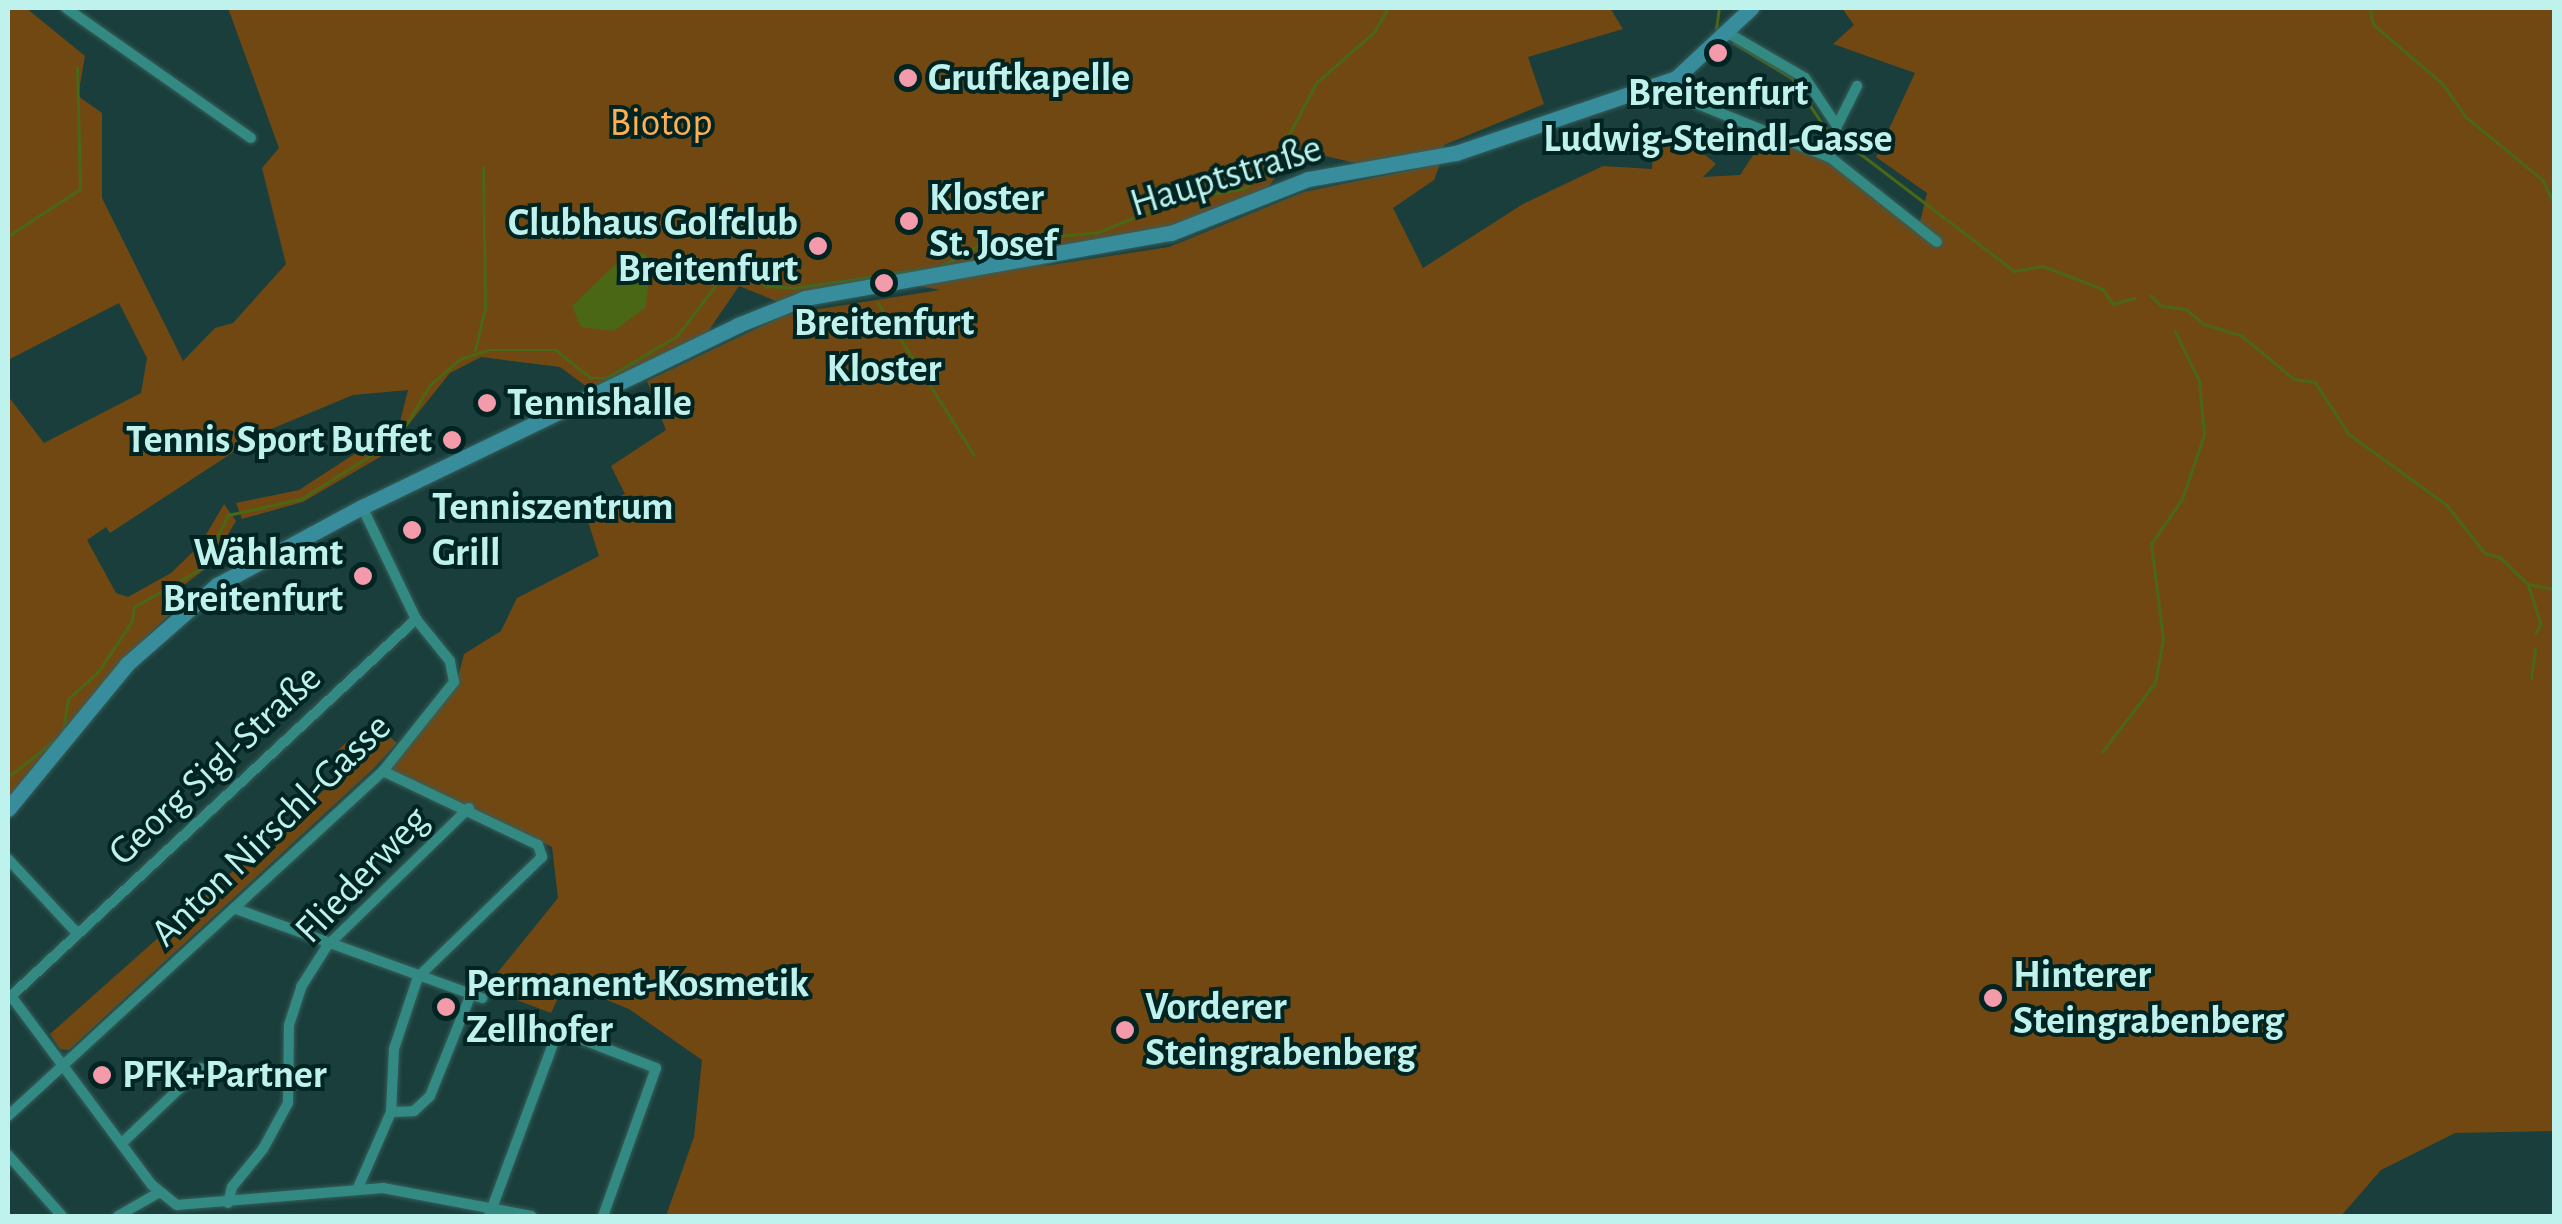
<!DOCTYPE html>
<meta charset="utf-8">
<style>
body{margin:0}
#map{position:relative;width:2562px;height:1224px;overflow:hidden;background:#1a3e3b;font-family:"Alegreya Sans",sans-serif}
div>[style]{position:absolute}
.green>*{inset:0;background:#724812}
.water>*{inset:0;background:#4a6716}
.stream>*{height:2.5px;margin:-1.25px;padding:0 1.25px;transform-origin:1.25px;border-radius:1.25px;background:#4a6716}
.roads{filter:drop-shadow(0 0 2px #355e5b) drop-shadow(0 0 2px #355e5b)}
.street>*{height:10px;margin:-5px;padding:0 5px;transform-origin:5px;border-radius:5px;background:#328a83}
.secondary>*{height:15px;margin:-7.5px;padding:0 7.5px;transform-origin:7.5px;border-radius:7.5px;background:#388d9c}
.dots>*{width:28px;height:28px;translate:-50% -50%;box-sizing:border-box;border:5px solid #002422;border-radius:50%}
span{translate:-50% -50%;white-space:nowrap;text-align:center;line-height:1.15;-webkit-text-stroke:8px #002422;paint-order:stroke}
.poi-label{font-size:40px;color:#bff2ec;font-weight:700}
.left{translate:0 -50%;text-align:left}
.right{translate:-100% -50%;text-align:right}
.park-label{font-size:40px;color:#feaf54}
.street-label{font-size:40px;color:#bff2ec}
.frame{position:absolute;inset:0;border:10px solid #bff2ec;pointer-events:none}
</style>
<div id="map">
<div class="green">
<div style="clip-path:polygon(8px 8px,26px 8px,85px 56px,78px 96px,102px 113px,102px 198px,183px 361px,215px 328px,233px 323px,286px 264px,262px 168px,279px 148px,228px 8px,1610px 8px,1623px 29px,1528px 57px,1544px 104px,1444px 145px,1442px 156px,1376px 168px,1296px 149px,1264px 193px,1155px 234px,1038px 267px,1169px 247px,1304px 192px,1440px 164px,1434px 180px,1393px 208px,1423px 268px,1523px 204px,1603px 166px,1652px 169px,1654px 140px,1698px 149px,1716px 164px,1703px 177px,1740px 175px,1772px 127px,1920px 222px,1927px 193px,1876px 157px,1915px 73px,1833px 44px,1854px 25px,1842px 8px,2554px 8px,2554px 1131px,2455px 1133px,2381px 1170px,2341px 1216px,666px 1216px,694px 1137px,702px 1060px,629px 1009px,565px 983px,551px 1013px,485px 988px,558px 898px,552px 847px,390px 769px,455px 689px,464px 654px,501px 631px,517px 598px,599px 556px,585px 512px,625px 494px,611px 466px,666px 430px,647px 381px,787px 314px,940px 290px,900px 282px,781px 303px,739px 286px,703px 339px,602px 398px,560px 367px,481px 357px,450px 373px,385px 454px,303px 502px,242px 519px,236px 503px,299px 490px,379px 438px,400px 422px,408px 390px,353px 395px,264px 432px,110px 533px,106px 527px,87px 540px,116px 593px,128px 597px,171px 573px,200px 545px,224px 504px,236px 521px,209px 566px,176px 591px,183px 602px,123px 659px,10px 798px,8px 396px,44px 443px,141px 393px,147px 358px,119px 303px,8px 360px)"></div>
<div style="clip-path:polygon(381px 729px,397px 743px,373px 769px,69px 1050px,60px 1049px,50px 1034px,349px 768px,336px 752px,350px 739px,359px 748px)"></div>
</div>
<div class="water">
<div style="clip-path:polygon(627px 253px,645px 254px,650px 263px,646px 307px,614px 331px,581px 327px,572px 306px)"></div>
</div>
<div class="stream">
<div style="left:2370px;top:8px;width:17px;rotate:77deg"></div>
<div style="left:2374px;top:25px;width:91px;rotate:40.5deg"></div>
<div style="left:2443px;top:84px;width:39px;rotate:55deg"></div>
<div style="left:2465px;top:116px;width:101px;rotate:39.4deg"></div>
<div style="left:2543px;top:180px;width:26px;rotate:65deg"></div>
<div style="left:1716px;top:29px;width:21px;rotate:-82deg"></div>
<div style="left:1734px;top:43px;width:68px;rotate:31.1deg"></div>
<div style="left:1792px;top:78px;width:58px;rotate:56.3deg"></div>
<div style="left:1824px;top:126px;width:239px;rotate:37.3deg"></div>
<div style="left:2014px;top:271px;width:29px;rotate:-10deg"></div>
<div style="left:2043px;top:266px;width:64px;rotate:21deg"></div>
<div style="left:2103px;top:289px;width:18px;rotate:56deg"></div>
<div style="left:2113px;top:304px;width:22px;rotate:-16deg"></div>
<div style="left:8px;top:236px;width:86px;rotate:-33.1deg"></div>
<div style="left:80px;top:189px;width:121px;rotate:-91.4deg"></div>
<div style="left:941px;top:266px;width:46px;rotate:-28.8deg"></div>
<div style="left:981px;top:244px;width:119px;rotate:-5.8deg"></div>
<div style="left:1099px;top:232px;width:81px;rotate:-22.5deg"></div>
<div style="left:1174px;top:201px;width:72px;rotate:-10.4deg"></div>
<div style="left:1245px;top:188px;width:44px;rotate:-43.2deg"></div>
<div style="left:1277px;top:158px;width:85px;rotate:-62.5deg"></div>
<div style="left:1316px;top:83px;width:77px;rotate:-41.3deg"></div>
<div style="left:1374px;top:32px;width:28px;rotate:-60deg"></div>
<div style="left:2150px;top:295px;width:16px;rotate:43deg"></div>
<div style="left:2162px;top:306px;width:24px;rotate:7deg"></div>
<div style="left:2186px;top:309px;width:23px;rotate:40deg"></div>
<div style="left:2204px;top:324px;width:39px;rotate:17deg"></div>
<div style="left:2241px;top:335px;width:69px;rotate:39.7deg"></div>
<div style="left:2294px;top:379px;width:21px;rotate:8deg"></div>
<div style="left:2315px;top:382px;width:62px;rotate:56.8deg"></div>
<div style="left:2349px;top:434px;width:121px;rotate:35.9deg"></div>
<div style="left:2447px;top:505px;width:61px;rotate:51.6deg"></div>
<div style="left:2485px;top:553px;width:16px;rotate:15deg"></div>
<div style="left:2500px;top:557px;width:39px;rotate:44deg"></div>
<div style="left:2528px;top:584px;width:42px;rotate:72deg"></div>
<div style="left:2541px;top:624px;width:10px;rotate:119deg"></div>
<div style="left:878px;top:303px;width:179px;rotate:57.6deg"></div>
<div style="left:475px;top:350px;width:43px;rotate:-76.6deg"></div>
<div style="left:485px;top:308px;width:140px;rotate:-90.8deg"></div>
<div style="left:2528px;top:584px;width:26px;rotate:11deg"></div>
<div style="left:2531px;top:678px;width:29px;rotate:-82deg"></div>
<div style="left:63px;top:731px;width:32px;rotate:-81deg"></div>
<div style="left:68px;top:699px;width:40px;rotate:-42deg"></div>
<div style="left:98px;top:672px;width:61px;rotate:-56.3deg"></div>
<div style="left:132px;top:621px;width:14px;rotate:-82deg"></div>
<div style="left:134px;top:607px;width:78px;rotate:-29.8deg"></div>
<div style="left:202px;top:568px;width:59px;rotate:-63.9deg"></div>
<div style="left:228px;top:515px;width:75px;rotate:-12.4deg"></div>
<div style="left:301px;top:499px;width:113px;rotate:-32deg"></div>
<div style="left:397px;top:439px;width:63px;rotate:-58.6deg"></div>
<div style="left:430px;top:385px;width:40px;rotate:-41deg"></div>
<div style="left:460px;top:359px;width:29px;rotate:-18deg"></div>
<div style="left:488px;top:350px;width:68px"></div>
<div style="left:556px;top:350px;width:45px;rotate:38.7deg"></div>
<div style="left:591px;top:378px;width:15px"></div>
<div style="left:606px;top:378px;width:82px;rotate:-30.6deg"></div>
<div style="left:677px;top:336px;width:89px;rotate:-52.7deg"></div>
<div style="left:731px;top:265px;width:12px;rotate:5deg"></div>
<div style="left:743px;top:266px;width:31px;rotate:40deg"></div>
<div style="left:767px;top:286px;width:26px;rotate:4deg"></div>
<div style="left:793px;top:288px;width:131px;rotate:-8.3deg"></div>
<div style="left:2102px;top:752px;width:87px;rotate:-52.5deg"></div>
<div style="left:2155px;top:683px;width:45px;rotate:-79.7deg"></div>
<div style="left:2163px;top:639px;width:96px;rotate:-97.2deg"></div>
<div style="left:2151px;top:544px;width:55px;rotate:-55.4deg"></div>
<div style="left:2182px;top:499px;width:68px;rotate:-71deg"></div>
<div style="left:2204px;top:435px;width:54px;rotate:-95.3deg"></div>
<div style="left:2199px;top:381px;width:55px;rotate:-116.1deg"></div>
<div style="left:8px;top:777px;width:58px;rotate:-38deg"></div>
</div>
<div class="roads">
<div class="street">
<div style="left:66px;top:8px;width:226px;rotate:35.1deg"></div>
<div style="left:1728px;top:33px;width:89px;rotate:30.3deg"></div>
<div style="left:1805px;top:78px;width:58px;rotate:56.3deg"></div>
<div style="left:1837px;top:126px;width:45px;rotate:-63.4deg"></div>
<div style="left:1676px;top:78px;width:34px;rotate:50deg"></div>
<div style="left:1698px;top:104px;width:144px;rotate:22.1deg"></div>
<div style="left:1831px;top:158px;width:135px;rotate:38.4deg"></div>
<div style="left:8px;top:859px;width:101px;rotate:47deg"></div>
<div style="left:236px;top:909px;width:262px;rotate:19.9deg"></div>
<div style="left:11px;top:996px;width:236px;rotate:53.3deg"></div>
<div style="left:152px;top:1185px;width:32px;rotate:39deg"></div>
<div style="left:177px;top:1205px;width:207px;rotate:-4.7deg"></div>
<div style="left:383px;top:1188px;width:151px;rotate:10.7deg"></div>
<div style="left:8px;top:999px;width:558px;rotate:-42.96deg"></div>
<div style="left:391px;top:1112px;width:23px;rotate:-2deg"></div>
<div style="left:414px;top:1111px;width:22px;rotate:-43deg"></div>
<div style="left:430px;top:1096px;width:105px;rotate:-68.1deg"></div>
<div style="left:8px;top:1116px;width:510px;rotate:-42.61deg"></div>
<div style="left:383px;top:771px;width:114px;rotate:-51.4deg"></div>
<div style="left:454px;top:682px;width:21px;rotate:-101deg"></div>
<div style="left:450px;top:661px;width:54px;rotate:-129deg"></div>
<div style="left:416px;top:619px;width:124px;rotate:-115.7deg"></div>
<div style="left:122px;top:1143px;width:109px;rotate:-43.5deg"></div>
<div style="left:8px;top:1155px;width:81px;rotate:48.5deg"></div>
<div style="left:357px;top:1190px;width:85px;rotate:-66.4deg"></div>
<div style="left:391px;top:1112px;width:63px;rotate:-87.3deg"></div>
<div style="left:394px;top:1049px;width:76px;rotate:-71.6deg"></div>
<div style="left:418px;top:977px;width:173px;rotate:-44.1deg"></div>
<div style="left:542px;top:857px;width:13px;rotate:-108deg"></div>
<div style="left:538px;top:845px;width:172px;rotate:-154.5deg"></div>
<div style="left:228px;top:1203px;width:16px;rotate:-76deg"></div>
<div style="left:232px;top:1187px;width:49px;rotate:-50.8deg"></div>
<div style="left:263px;top:1149px;width:52px;rotate:-61.5deg"></div>
<div style="left:288px;top:1103px;width:78px;rotate:-89.3deg"></div>
<div style="left:289px;top:1025px;width:40px;rotate:-72deg"></div>
<div style="left:301px;top:987px;width:49px;rotate:-57.6deg"></div>
<div style="left:327px;top:946px;width:198px;rotate:-44.2deg"></div>
<div style="left:118px;top:1216px;width:46px;rotate:-29.9deg"></div>
<div style="left:489px;top:1216px;width:198px;rotate:-69.6deg"></div>
<div style="left:558px;top:1030px;width:105px;rotate:21.2deg"></div>
<div style="left:656px;top:1068px;width:157px;rotate:109.7deg"></div>
</div>
<div class="secondary">
<div style="left:8px;top:809px;width:188px;rotate:-50.6deg"></div>
<div style="left:127px;top:664px;width:120px;rotate:-41.3deg"></div>
<div style="left:217px;top:585px;width:165px;rotate:-28.3deg"></div>
<div style="left:362px;top:507px;width:418px;rotate:-25.8deg"></div>
<div style="left:738px;top:325px;width:72px;rotate:-21.9deg"></div>
<div style="left:805px;top:298px;width:372px;rotate:-10.1deg"></div>
<div style="left:1171px;top:233px;width:147px;rotate:-21.5deg"></div>
<div style="left:1308px;top:179px;width:150px;rotate:-10deg"></div>
<div style="left:1456px;top:153px;width:232px;rotate:-18.8deg"></div>
<div style="left:1676px;top:78px;width:103px;rotate:-43deg"></div>
</div>
</div>
<div class="dots">
<div style="left:1718px;top:53px;background:#f39aab"></div>
<div style="left:908px;top:78px;background:#f39aab"></div>
<div style="left:909px;top:221px;background:#f39aab"></div>
<div style="left:818px;top:246px;background:#f39aab"></div>
<div style="left:884px;top:283px;background:#f39aab"></div>
<div style="left:487px;top:403px;background:#f39aab"></div>
<div style="left:452px;top:440px;background:#f39aab"></div>
<div style="left:412px;top:530px;background:#f39aab"></div>
<div style="left:363px;top:576px;background:#f39aab"></div>
<div style="left:1993px;top:998px;background:#f39aab"></div>
<div style="left:446px;top:1007px;background:#f39aab"></div>
<div style="left:1125px;top:1030px;background:#f39aab"></div>
<div style="left:102px;top:1075px;background:#f39aab"></div>
</div>
<div class="poi-label">
<span class="left" style="left:928px;top:78px">Gruftkapelle</span>
<span style="left:1718px;top:116px">Breitenfurt<br>Ludwig-Steindl-Gasse</span>
<span class="left" style="left:929px;top:221px">Kloster<br>St. Josef</span>
<span class="right" style="left:798px;top:246px">Clubhaus Golfclub<br>Breitenfurt</span>
<span style="left:884px;top:346px">Breitenfurt<br>Kloster</span>
<span class="left" style="left:507px;top:403px">Tennishalle</span>
<span class="right" style="left:432px;top:440px">Tennis Sport Buffet</span>
<span class="left" style="left:432px;top:530px">Tenniszentrum<br>Grill</span>
<span class="right" style="left:343px;top:576px">Wählamt<br>Breitenfurt</span>
<span class="left" style="left:2013px;top:998px">Hinterer<br>Steingrabenberg</span>
<span class="left" style="left:466px;top:1007px">Permanent-Kosmetik<br>Zellhofer</span>
<span class="left" style="left:1145px;top:1030px">Vorderer<br>Steingrabenberg</span>
<span class="left" style="left:122px;top:1075px">PFK+Partner</span>
</div>
<div class="park-label">
<span style="left:661px;top:123px">Biotop</span>
</div>
<div class="street-label">
<span style="left:1226px;top:176px;rotate:-17deg">Hauptstraße</span>
<span style="left:215px;top:765px;rotate:-43deg">Georg Sigl-Straße</span>
<span style="left:271px;top:830px;rotate:-44deg">Anton Nirschl-Gasse</span>
<span style="left:362px;top:875px;rotate:-46deg">Fliederweg</span>
</div>
<div class="frame"></div>
</div>
